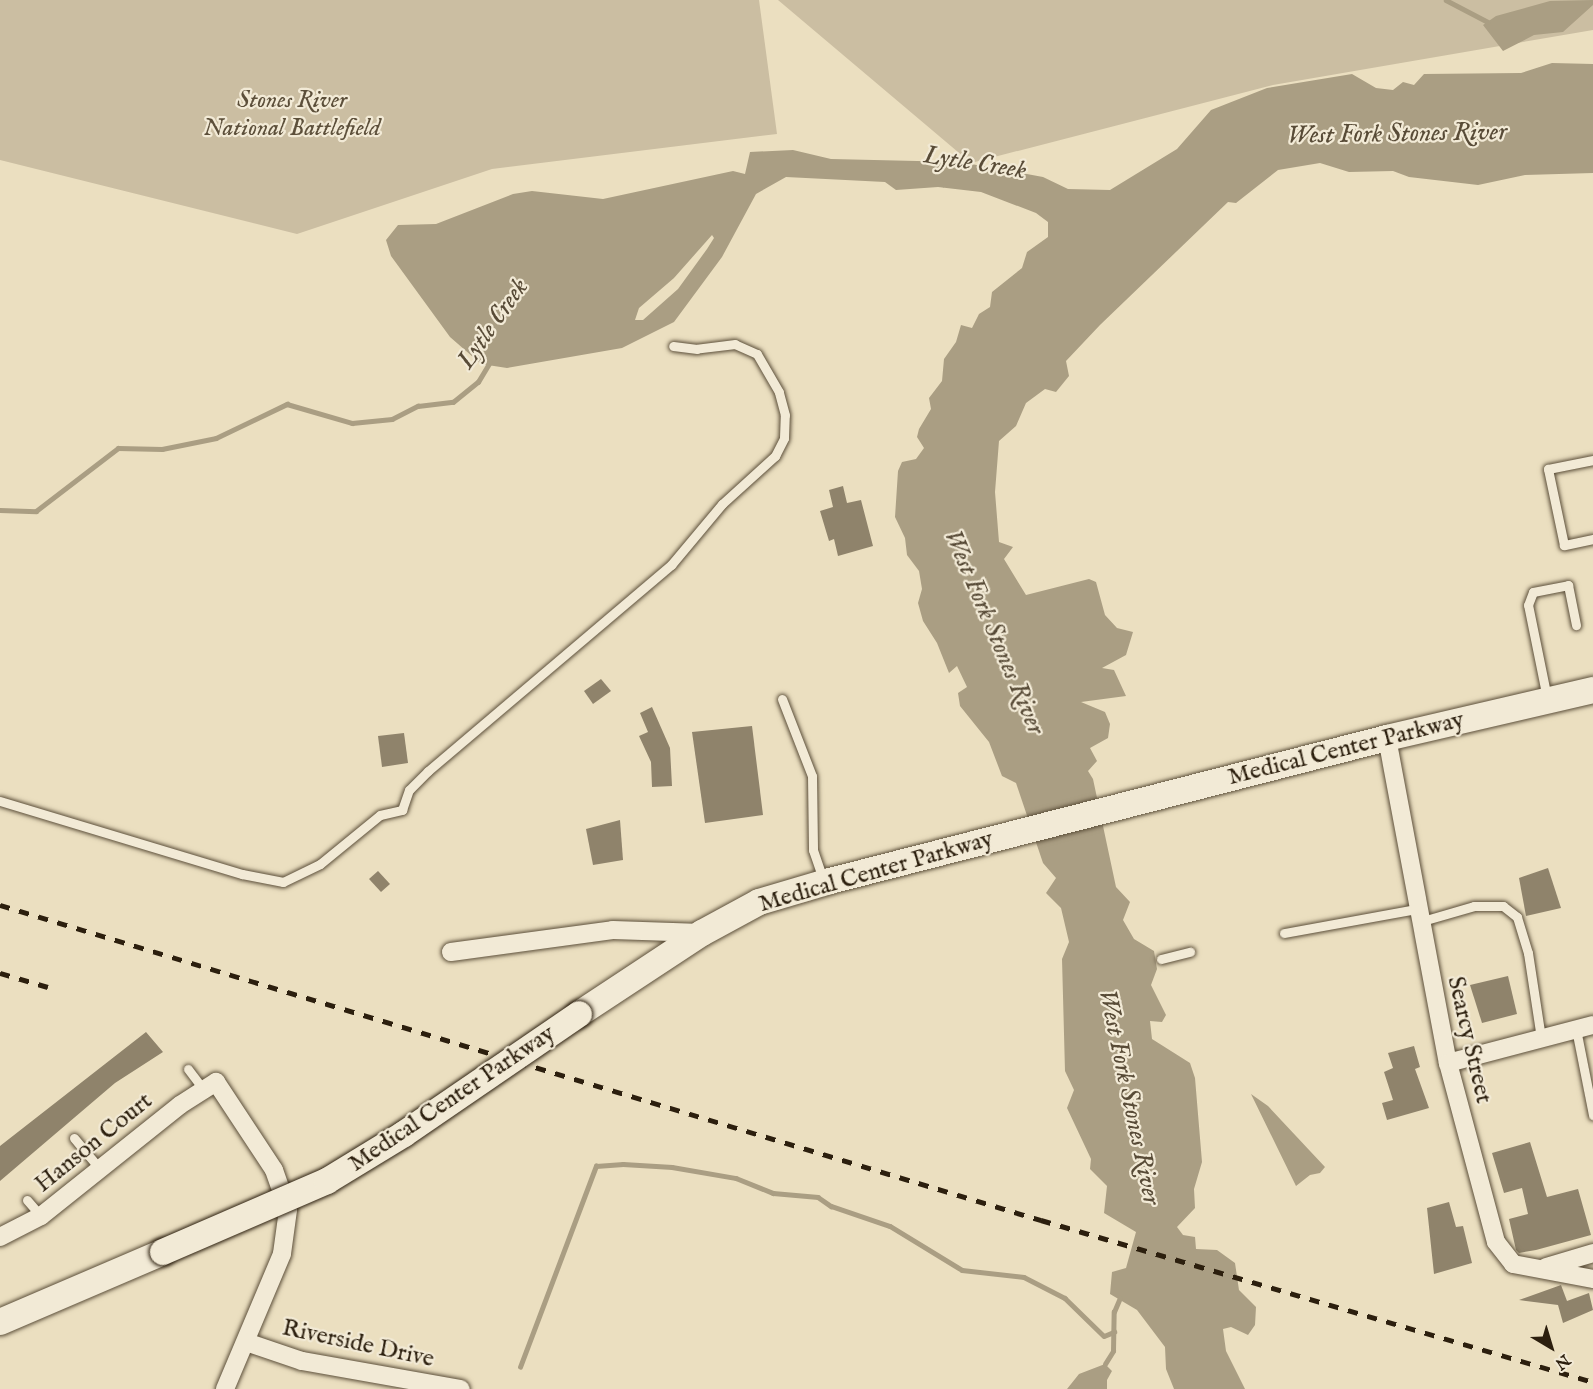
<!DOCTYPE html>
<style>
body{margin:0}
#map{position:relative;width:1593px;height:1389px;overflow:hidden;background:#ebdfc0;font-family:"IM FELL English",serif}
div>[style]{position:absolute}
.green>*{inset:0;background:#cbbea2}
.water>*{inset:0;background:#aa9e83}
.stream>*{height:4.5px;margin:-2.25px;padding:0 2.25px;transform-origin:2.25px;border-radius:2.25px;background:#aa9e83}
.building>*{inset:0;background:#8f836b}
.roads{filter:drop-shadow(0 0 2px #5c4f3a) drop-shadow(0 0 2px #5c4f3a)}
.service>*{height:9px;margin:-4.5px;padding:0 4.5px;transform-origin:4.5px;border-radius:4.5px;background:#f2ead6}
.minor>*{height:18px;margin:-9px;padding:0 9px;transform-origin:9px;border-radius:9px;background:#f2ead6}
.secondary>*{height:26px;margin:-13px;padding:0 13px;transform-origin:13px;border-radius:13px;background:#f2ead6}
.rail>*{height:4.5px;margin-top:-2.25px;transform-origin:0;background:repeating-linear-gradient(90deg,#2c1f0e 0 10px,transparent 0 20px)}
.bridges{filter:drop-shadow(0 0 2px #2c1f0e) drop-shadow(0 0 2px #2c1f0e)}
.secondary-bridge>*{height:26px;margin:-13px;padding:0 13px;transform-origin:13px;border-radius:13px;background:#f2ead6}
span{translate:-50% -50%;white-space:nowrap;text-align:center;line-height:1.15;-webkit-text-stroke:4.5px #f2ead6;paint-order:stroke}
.park-label{font-size:24px;color:#5c4f3a;font-style:italic}
.street-label{font-size:24px;color:#2c1f0e}
.water-label{font-size:26px;color:#584b37;font-style:italic}
.north{position:absolute;left:1521px;top:1317px;width:60px;height:60px;-webkit-text-stroke:4px #f2ead6;paint-order:stroke;rotate:142deg;font-size:16px;font-weight:700;line-height:24px;text-align:center;color:#2c1f0e}
.north::after{content:'';display:block;margin:auto;width:21px;height:27px;background:#2c1f0e;clip-path:polygon(50% 0,100% 100%,50% 72%,0 100%)}
</style>
<div id="map">
<div class="green">
<div style="clip-path:polygon(0 0,759px 0,777px 134px,492px 169px,297px 234px,0 160px)"></div>
<div style="clip-path:polygon(778px 0,1593px 0,1593px 30px,1273px 85px,971px 163px)"></div>
</div>
<div class="water">
<div style="clip-path:polygon(1593px 0,1593px 5px,1563px 32px,1534px 35px,1503px 51px,1483px 25px,1496px 16px,1550px 1px)"></div>
<div style="clip-path:polygon(evenodd,1552px 63px,1593px 64px,1593px 173px,1525px 175px,1478px 185px,1409px 177px,1393px 171px,1349px 172px,1320px 163px,1278px 170px,1236px 203px,1228px 202px,1100px 325px,1066px 361px,1069px 376px,1056px 392px,1045px 389px,1026px 403px,1016px 426px,999px 441px,995px 492px,999px 542px,1013px 547px,1004px 559px,1026px 595px,1089px 579px,1096px 582px,1105px 615px,1117px 628px,1133px 632px,1126px 655px,1102px 668px,1114px 670px,1126px 696px,1081px 702px,1105px 712px,1110px 724px,1108px 738px,1090px 748px,1097px 761px,1088px 771px,1093px 779px,1116px 887px,1130px 902px,1123px 920px,1134px 939px,1154px 951px,1157px 969px,1151px 985px,1166px 1015px,1162px 1022px,1150px 1021px,1152px 1039px,1190px 1063px,1195px 1078px,1202px 1162px,1194px 1189px,1195px 1208px,1177px 1227px,1183px 1235px,1195px 1237px,1196px 1249px,1217px 1250px,1235px 1263px,1239px 1290px,1256px 1307px,1255px 1325px,1248px 1335px,1231px 1327px,1223px 1329px,1226px 1351px,1245px 1389px,1174px 1389px,1166px 1369px,1165px 1347px,1137px 1310px,1110px 1294px,1112px 1272px,1126px 1268px,1136px 1232px,1104px 1213px,1107px 1186px,1090px 1169px,1091px 1159px,1067px 1108px,1074px 1090px,1065px 1071px,1062px 959px,1069px 942px,1061px 908px,1046px 893px,1056px 878px,1043px 863px,1016px 783px,1002px 776px,989px 742px,960px 706px,958px 693px,967px 687px,957px 666px,949px 673px,937px 643px,923px 621px,918px 603px,922px 589px,919px 571px,907px 555px,905px 538px,895px 517px,898px 471px,902px 462px,916px 459px,924px 448px,917px 437px,919px 429px,931px 409px,929px 398px,942px 381px,944px 359px,956px 342px,961px 325px,972px 328px,979px 314px,990px 307px,992px 292px,1022px 268px,1027px 252px,1048px 237px,1048px 222px,1036px 213px,981px 192px,938px 187px,896px 190px,885px 182px,786px 177px,756px 194px,722px 257px,674px 322px,622px 348px,507px 368px,481px 364px,450px 337px,391px 256px,386px 240px,398px 225px,436px 224px,513px 194px,532px 191px,603px 199px,733px 171px,745px 174px,750px 152px,793px 150px,831px 159px,960px 162px,1043px 177px,1068px 189px,1110px 190px,1177px 149px,1211px 110px,1267px 88px,1352px 74px,1376px 88px,1393px 90px,1403px 82px,1414px 85px,1424px 74px,1521px 73px,1552px 63px,712px 235px,714px 238px,707px 249px,678px 289px,643px 320px,635px 320px,639px 308px,674px 278px,712px 235px)"></div>
<div style="clip-path:polygon(1251px 1094px,1268px 1106px,1325px 1167px,1320px 1173px,1310px 1175px,1296px 1186px)"></div>
<div style="clip-path:polygon(1105px 1364px,1112px 1371px,1107px 1380px,1107px 1389px,1067px 1389px,1079px 1374px)"></div>
</div>
<div class="stream">
<div style="left:1446px;top:0;width:47px;rotate:27.6deg"></div>
<div style="left:0;top:510px;width:36px;rotate:2deg"></div>
<div style="left:36px;top:511px;width:103px;rotate:-37.5deg"></div>
<div style="left:118px;top:448px;width:44px;rotate:1.3deg"></div>
<div style="left:162px;top:449px;width:55px;rotate:-11.5deg"></div>
<div style="left:216px;top:438px;width:79px;rotate:-25.6deg"></div>
<div style="left:287px;top:404px;width:68px;rotate:16.3deg"></div>
<div style="left:352px;top:423px;width:40px;rotate:-5.7deg"></div>
<div style="left:392px;top:419px;width:29px;rotate:-27deg"></div>
<div style="left:418px;top:406px;width:35px;rotate:-7deg"></div>
<div style="left:453px;top:402px;width:32px;rotate:-39deg"></div>
<div style="left:478px;top:382px;width:23px;rotate:-59deg"></div>
<div style="left:1105px;top:1364px;width:15px;rotate:-58deg"></div>
<div style="left:1113px;top:1351px;width:39px;rotate:-89deg"></div>
<div style="left:1114px;top:1312px;width:15px;rotate:-67deg"></div>
<div style="left:520px;top:1367px;width:215px;rotate:-69.3deg"></div>
<div style="left:596px;top:1166px;width:27px;rotate:-4deg"></div>
<div style="left:623px;top:1164px;width:49px;rotate:3.5deg"></div>
<div style="left:672px;top:1167px;width:65px;rotate:9.8deg"></div>
<div style="left:736px;top:1178px;width:40px;rotate:22deg"></div>
<div style="left:773px;top:1193px;width:45px;rotate:5.1deg"></div>
<div style="left:818px;top:1197px;width:16px;rotate:35deg"></div>
<div style="left:831px;top:1206px;width:62px;rotate:18.7deg"></div>
<div style="left:890px;top:1226px;width:84px;rotate:31.4deg"></div>
<div style="left:962px;top:1270px;width:62px;rotate:6.4deg"></div>
<div style="left:1024px;top:1277px;width:46px;rotate:27.1deg"></div>
<div style="left:1065px;top:1298px;width:54px;rotate:44.3deg"></div>
<div style="left:1104px;top:1336px;width:11px;rotate:-22deg"></div>
</div>
<div class="building">
<div style="clip-path:polygon(843px 486px,847px 503px,861px 500px,873px 546px,838px 556px,834px 539px,829px 541px,820px 511px,833px 507px,829px 490px)"></div>
<div style="clip-path:polygon(601px 679px,611px 691px,593px 704px,584px 691px)"></div>
<div style="clip-path:polygon(652px 707px,670px 748px,672px 786px,652px 787px,651px 762px,639px 736px,648px 732px,640px 713px)"></div>
<div style="clip-path:polygon(752px 726px,763px 815px,705px 823px,692px 732px)"></div>
<div style="clip-path:polygon(404px 733px,408px 763px,382px 767px,378px 736px)"></div>
<div style="clip-path:polygon(620px 820px,623px 860px,593px 865px,586px 829px)"></div>
<div style="clip-path:polygon(1548px 868px,1561px 908px,1526px 916px,1519px 878px)"></div>
<div style="clip-path:polygon(378px 871px,390px 884px,381px 892px,369px 879px)"></div>
<div style="clip-path:polygon(1508px 976px,1517px 1014px,1482px 1023px,1470px 985px)"></div>
<div style="clip-path:polygon(146px 1032px,163px 1052px,115px 1083px,0 1181px,0 1146px)"></div>
<div style="clip-path:polygon(1414px 1046px,1420px 1067px,1415px 1069px,1429px 1108px,1387px 1120px,1382px 1103px,1393px 1100px,1384px 1072px,1393px 1068px,1388px 1053px)"></div>
<div style="clip-path:polygon(1530px 1142px,1547px 1197px,1578px 1189px,1591px 1235px,1536px 1250px,1519px 1253px,1516px 1250px,1509px 1219px,1528px 1214px,1522px 1188px,1504px 1193px,1492px 1153px)"></div>
<div style="clip-path:polygon(1449px 1202px,1456px 1227px,1463px 1226px,1472px 1263px,1434px 1274px,1427px 1208px)"></div>
<div style="clip-path:polygon(1561px 1285px,1567px 1301px,1589px 1293px,1593px 1310px,1563px 1323px,1558px 1305px,1519px 1300px)"></div>
</div>
<div class="roads">
<div class="service">
<div style="left:1593px;top:539px;width:30px;rotate:168deg"></div>
<div style="left:1564px;top:545px;width:78px;rotate:-101.9deg"></div>
<div style="left:1548px;top:469px;width:46px;rotate:-11.3deg"></div>
<div style="left:1547px;top:698px;width:95px;rotate:-101.5deg"></div>
<div style="left:1528px;top:605px;width:14px;rotate:-69deg"></div>
<div style="left:1533px;top:592px;width:36px;rotate:-11deg"></div>
<div style="left:1568px;top:585px;width:41px;rotate:78.7deg"></div>
<div style="left:782px;top:699px;width:83px;rotate:68.7deg"></div>
<div style="left:812px;top:776px;width:74px;rotate:89.2deg"></div>
<div style="left:813px;top:850px;width:34px;rotate:71deg"></div>
<div style="left:0;top:801px;width:253px;rotate:16.8deg"></div>
<div style="left:242px;top:874px;width:42px;rotate:11deg"></div>
<div style="left:283px;top:882px;width:41px;rotate:-25.9deg"></div>
<div style="left:320px;top:864px;width:77px;rotate:-39.2deg"></div>
<div style="left:380px;top:815px;width:23px;rotate:-13deg"></div>
<div style="left:402px;top:810px;width:21px;rotate:-71deg"></div>
<div style="left:409px;top:790px;width:27px;rotate:-45deg"></div>
<div style="left:428px;top:771px;width:319px;rotate:-40.3deg"></div>
<div style="left:671px;top:565px;width:80px;rotate:-50.1deg"></div>
<div style="left:722px;top:504px;width:72px;rotate:-42.2deg"></div>
<div style="left:775px;top:456px;width:20px;rotate:-63deg"></div>
<div style="left:784px;top:438px;width:23px;rotate:-88deg"></div>
<div style="left:785px;top:415px;width:24px;rotate:-105deg"></div>
<div style="left:779px;top:392px;width:44px;rotate:-120.1deg"></div>
<div style="left:757px;top:354px;width:24px;rotate:-156deg"></div>
<div style="left:735px;top:344px;width:38px;rotate:173deg"></div>
<div style="left:697px;top:349px;width:24px;rotate:-173deg"></div>
<div style="left:1419px;top:922px;width:57px;rotate:-16.2deg"></div>
<div style="left:1474px;top:906px;width:29px"></div>
<div style="left:1503px;top:906px;width:18px;rotate:38deg"></div>
<div style="left:1517px;top:917px;width:38px;rotate:73deg"></div>
<div style="left:1528px;top:953px;width:86px;rotate:81.3deg"></div>
<div style="left:1284px;top:933px;width:134px;rotate:-10.3deg"></div>
<div style="left:1161px;top:959px;width:30px;rotate:-14deg"></div>
<div style="left:1576px;top:1029px;width:88px;rotate:78.8deg"></div>
<div style="left:188px;top:1069px;width:26px;rotate:53deg"></div>
<div style="left:74px;top:1138px;width:40px;rotate:50deg"></div>
<div style="left:27px;top:1200px;width:21px;rotate:49deg"></div>
</div>
<div class="minor">
<div style="left:1387px;top:738px;width:331px;rotate:79.4deg"></div>
<div style="left:1448px;top:1063px;width:185px;rotate:75deg"></div>
<div style="left:1496px;top:1242px;width:28px;rotate:52deg"></div>
<div style="left:1513px;top:1264px;width:81px;rotate:10.6deg"></div>
<div style="left:451px;top:952px;width:163px;rotate:-7.7deg"></div>
<div style="left:613px;top:930px;width:89px;rotate:1.9deg"></div>
<div style="left:1448px;top:1063px;width:150px;rotate:-14.7deg"></div>
<div style="left:0;top:1237px;width:46px;rotate:-27.1deg"></div>
<div style="left:41px;top:1216px;width:178px;rotate:-38.6deg"></div>
<div style="left:180px;top:1105px;width:43px;rotate:-32.6deg"></div>
<div style="left:216px;top:1082px;width:105px;rotate:56.6deg"></div>
<div style="left:274px;top:1170px;width:42px;rotate:70.7deg"></div>
<div style="left:288px;top:1210px;width:44px;rotate:97.8deg"></div>
<div style="left:282px;top:1254px;width:147px;rotate:112.9deg"></div>
<div style="left:1546px;top:1267px;width:49px;rotate:-16.6deg"></div>
<div style="left:246px;top:1342px;width:59px;rotate:18.7deg"></div>
<div style="left:302px;top:1361px;width:161px;rotate:10deg"></div>
</div>
<div class="secondary">
<div style="left:579px;top:1014px;width:147px;rotate:-33.4deg"></div>
<div style="left:702px;top:933px;width:65px;rotate:-28.5deg"></div>
<div style="left:759px;top:902px;width:74px;rotate:-16.5deg"></div>
<div style="left:830px;top:881px;width:575px;rotate:-14.4deg"></div>
<div style="left:1387px;top:738px;width:212px;rotate:-13.1deg"></div>
<div style="left:0;top:1322px;width:177px;rotate:-23.2deg"></div>
</div>
</div>
<div class="rail">
<div style="left:0;top:905px;width:1088px;rotate:16.84deg"></div>
<div style="left:1041px;top:1220px;width:575px;rotate:16.36deg"></div>
<div style="left:0;top:973px;width:50px;rotate:16.3deg"></div>
</div>
<div class="bridges">
<div class="secondary-bridge">
<div style="left:163px;top:1252px;width:179px;rotate:-23.4deg"></div>
<div style="left:327px;top:1181px;width:90px;rotate:-31.4deg"></div>
<div style="left:404px;top:1134px;width:212px;rotate:-34.4deg"></div>
</div>
</div>
<div class="park-label">
<span style="left:292px;top:115px">Stones River<br>National Battlefield</span>
</div>
<div class="street-label">
<span style="left:1346px;top:749px;rotate:-14deg">Medical Center Parkway</span>
<span style="left:876px;top:872px;rotate:-16deg">Medical Center Parkway</span>
<span style="left:1469px;top:1040px;rotate:77deg">Searcy Street</span>
<span style="left:452px;top:1099px;rotate:-34deg">Medical Center Parkway</span>
<span style="left:94px;top:1143px;rotate:-39deg">Hanson Court</span>
<span style="left:358px;top:1344px;rotate:12deg">Riverside Drive</span>
</div>
<div class="water-label">
<span style="left:1397px;top:134px;rotate:-1deg">West Fork Stones River</span>
<span style="left:975px;top:163px;rotate:9deg">Lytle Creek</span>
<span style="left:493px;top:324px;rotate:-55deg">Lytle Creek</span>
<span style="left:994px;top:632px;rotate:67deg">West Fork Stones River</span>
<span style="left:1129px;top:1097px;rotate:78deg">West Fork Stones River</span>
</div>
<div class="north">N</div>
</div>
